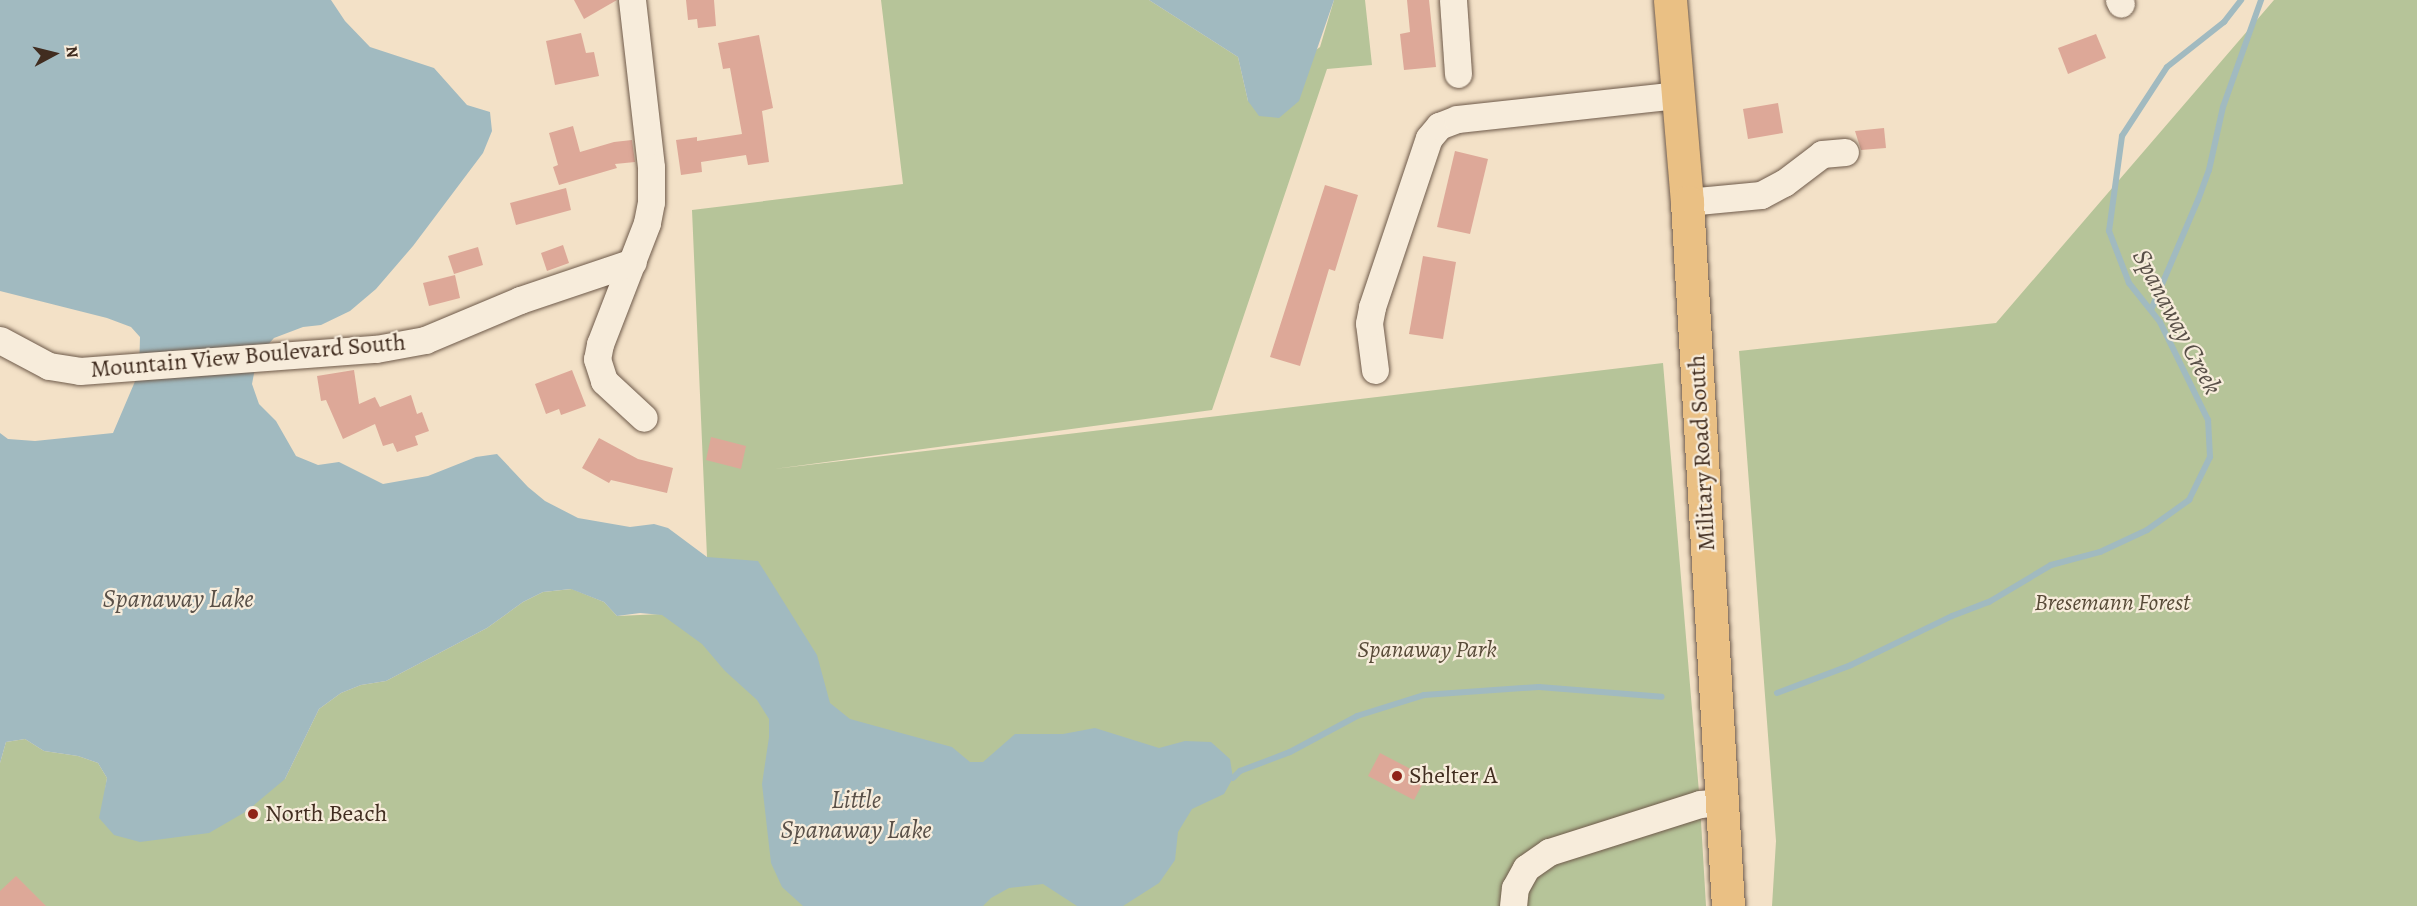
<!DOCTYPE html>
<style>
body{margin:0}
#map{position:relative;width:2417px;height:906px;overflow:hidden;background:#f3e1c7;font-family:Alegreya,serif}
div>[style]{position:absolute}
.green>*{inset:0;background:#b6c499}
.water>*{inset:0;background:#a1bac0}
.stream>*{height:6px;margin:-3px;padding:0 3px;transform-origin:3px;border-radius:3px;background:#a1bac0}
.building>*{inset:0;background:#dda898}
.roads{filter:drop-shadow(0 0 2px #6e5a4a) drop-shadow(0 0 2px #6e5a4a)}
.minor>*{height:27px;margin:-13.5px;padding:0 13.5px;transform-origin:13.5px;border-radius:13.5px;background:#f7ecdb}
.major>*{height:33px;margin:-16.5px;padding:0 16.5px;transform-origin:16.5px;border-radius:16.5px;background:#eac084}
.dots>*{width:16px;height:16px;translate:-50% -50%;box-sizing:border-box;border:3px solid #f7ecdb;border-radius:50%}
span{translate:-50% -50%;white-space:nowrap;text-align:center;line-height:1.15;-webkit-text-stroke:4.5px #f7ecdb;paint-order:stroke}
.street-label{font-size:24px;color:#412d20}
.park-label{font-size:24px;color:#584b38;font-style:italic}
.poi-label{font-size:24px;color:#412d20}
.left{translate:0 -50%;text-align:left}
.water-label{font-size:26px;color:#595048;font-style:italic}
.north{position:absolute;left:24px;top:24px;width:60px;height:60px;-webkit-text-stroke:4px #f7ecdb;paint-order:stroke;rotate:83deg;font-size:16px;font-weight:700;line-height:24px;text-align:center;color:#412d20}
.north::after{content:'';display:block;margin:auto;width:21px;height:27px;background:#412d20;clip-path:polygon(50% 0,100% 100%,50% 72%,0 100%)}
</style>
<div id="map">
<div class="green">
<div style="clip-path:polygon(881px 0,1149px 0,1238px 57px,1248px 101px,1320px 47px,1334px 0,1365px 0,1372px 65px,1327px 69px,1212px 410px,774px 469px,1663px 363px,1700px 804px,1706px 906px,0 906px,0 763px,6px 742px,25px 739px,44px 751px,78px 756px,98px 763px,107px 778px,105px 791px,285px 779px,319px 709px,341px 693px,361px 685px,386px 681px,487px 628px,523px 602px,543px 592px,572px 589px,604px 602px,617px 616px,662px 614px,707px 557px,692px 210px,903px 184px)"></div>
<div style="clip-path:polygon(2274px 0,2417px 0,2417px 906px,1772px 906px,1776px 841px,1739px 351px,1996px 323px)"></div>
</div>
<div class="water">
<div style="clip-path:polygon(0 0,331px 0,345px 21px,370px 47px,434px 68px,467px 105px,490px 112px,492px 131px,483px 153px,413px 246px,376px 289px,350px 311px,321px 325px,303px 327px,274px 338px,264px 349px,256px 363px,252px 384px,259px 404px,276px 421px,296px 456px,318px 465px,339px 462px,383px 484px,428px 476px,476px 457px,497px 454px,528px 487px,545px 501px,578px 518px,630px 527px,654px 524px,668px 528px,707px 557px,758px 561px,817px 655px,830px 703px,850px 719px,952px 747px,970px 762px,983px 762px,1015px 734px,1063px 734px,1095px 728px,1159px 748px,1185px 741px,1211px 742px,1230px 759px,1233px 778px,1224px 794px,1192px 809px,1178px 832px,1175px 860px,1159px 883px,1123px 906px,1077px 906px,1043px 884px,1009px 888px,991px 898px,983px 906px,803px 906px,782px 887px,771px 863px,762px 784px,769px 737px,769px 719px,757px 700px,725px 671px,702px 644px,662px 615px,640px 613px,617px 616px,604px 602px,571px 589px,543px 592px,523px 602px,487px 628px,386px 681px,361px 685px,341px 693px,319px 709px,285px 779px,247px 811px,209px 833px,140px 842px,114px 835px,99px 818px,107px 778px,98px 763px,78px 756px,44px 751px,25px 739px,6px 742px,0 763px,0 433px,8px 439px,35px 441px,113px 433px,139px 372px,140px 337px,131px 327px,107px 318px,0 291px)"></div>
<div style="clip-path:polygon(1149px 0,1334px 0,1299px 101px,1279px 118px,1259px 116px,1248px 101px,1238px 57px)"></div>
</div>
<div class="stream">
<div style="left:2151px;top:310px;width:120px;rotate:-66.9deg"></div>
<div style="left:2198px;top:200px;width:32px;rotate:-70deg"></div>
<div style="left:2209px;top:170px;width:65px;rotate:-77.5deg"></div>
<div style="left:2223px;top:107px;width:114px;rotate:-70.4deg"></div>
<div style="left:1777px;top:693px;width:79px;rotate:-20.7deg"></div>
<div style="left:1851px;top:665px;width:112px;rotate:-25.9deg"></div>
<div style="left:1952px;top:616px;width:40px;rotate:-21deg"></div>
<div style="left:1989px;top:602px;width:72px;rotate:-30.8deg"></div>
<div style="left:2051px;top:565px;width:51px;rotate:-14.9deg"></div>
<div style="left:2100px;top:552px;width:52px;rotate:-25.1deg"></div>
<div style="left:2147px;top:530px;width:52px;rotate:-35.5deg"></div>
<div style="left:2189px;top:500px;width:48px;rotate:-64deg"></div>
<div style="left:2210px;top:457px;width:37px;rotate:-93deg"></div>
<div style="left:2208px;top:420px;width:109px;rotate:-116.1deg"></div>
<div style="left:2160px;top:322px;width:50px;rotate:-128.5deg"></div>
<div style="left:2129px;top:283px;width:56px;rotate:-111deg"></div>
<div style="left:2109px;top:231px;width:96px;rotate:-82.2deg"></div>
<div style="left:2122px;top:136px;width:82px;rotate:-56.9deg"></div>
<div style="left:2167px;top:67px;width:73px;rotate:-38.3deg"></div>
<div style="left:2224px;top:22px;width:28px;rotate:-52deg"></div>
<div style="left:1233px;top:778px;width:10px;rotate:-45deg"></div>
<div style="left:1240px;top:771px;width:53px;rotate:-20.8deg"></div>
<div style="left:1290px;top:752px;width:76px;rotate:-28.2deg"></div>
<div style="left:1357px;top:716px;width:70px;rotate:-17.4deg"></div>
<div style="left:1424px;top:695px;width:115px;rotate:-4deg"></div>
<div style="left:1539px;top:687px;width:123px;rotate:4.6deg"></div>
</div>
<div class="building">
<div style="clip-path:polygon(574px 0,617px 0,584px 19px)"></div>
<div style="clip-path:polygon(686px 0,714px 0,716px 26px,698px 28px,697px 19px,688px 20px)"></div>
<div style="clip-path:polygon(1407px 0,1429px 0,1436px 67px,1404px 70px,1400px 34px,1410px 32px)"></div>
<div style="clip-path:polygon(581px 33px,586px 53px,594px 52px,599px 76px,555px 85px,546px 41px)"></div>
<div style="clip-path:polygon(2096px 34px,2106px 58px,2068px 74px,2058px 48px)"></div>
<div style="clip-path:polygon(759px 35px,773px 108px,762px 111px,769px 162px,748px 165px,746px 155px,701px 162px,702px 172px,681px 175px,676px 140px,697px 137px,697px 141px,742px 134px,730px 68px,723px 69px,718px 43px)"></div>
<div style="clip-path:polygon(1778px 103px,1783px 133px,1748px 139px,1743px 109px)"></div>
<div style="clip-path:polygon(573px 126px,580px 152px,614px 142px,632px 140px,635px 162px,615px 164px,617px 168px,559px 185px,553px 167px,558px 165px,549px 133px)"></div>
<div style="clip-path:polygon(1884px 128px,1886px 148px,1861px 150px,1855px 131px)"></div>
<div style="clip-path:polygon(1455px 151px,1488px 159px,1470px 234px,1437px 227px)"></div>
<div style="clip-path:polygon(1325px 185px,1358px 195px,1335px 271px,1329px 269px,1300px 366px,1270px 357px)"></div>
<div style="clip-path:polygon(566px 188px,571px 210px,516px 225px,510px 203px)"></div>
<div style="clip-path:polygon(563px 245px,569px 263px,547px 271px,541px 253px)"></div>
<div style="clip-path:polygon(478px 247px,483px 265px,454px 274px,448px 256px)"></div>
<div style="clip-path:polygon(1423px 256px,1456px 262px,1443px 339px,1409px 334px)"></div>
<div style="clip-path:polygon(455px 275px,460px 298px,429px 306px,423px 283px)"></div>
<div style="clip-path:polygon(354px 370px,359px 404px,375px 397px,380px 407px,411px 395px,417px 414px,422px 412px,429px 431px,415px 436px,418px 445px,397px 452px,393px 443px,383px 446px,375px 424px,343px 439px,326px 400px,321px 401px,317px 376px)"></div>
<div style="clip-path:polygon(572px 370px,586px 406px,561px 415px,559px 409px,546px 414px,535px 384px)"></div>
<div style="clip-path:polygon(711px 437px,746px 446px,741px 469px,706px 460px)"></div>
<div style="clip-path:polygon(599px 438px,638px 459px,673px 468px,667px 493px,611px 480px,609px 483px,582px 468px)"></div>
<div style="clip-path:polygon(1380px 753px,1426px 777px,1414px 800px,1368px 776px)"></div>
<div style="clip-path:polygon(16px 876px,46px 906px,0 906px,0 891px)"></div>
</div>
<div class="roads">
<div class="minor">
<div style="left:632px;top:0;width:168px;rotate:83.5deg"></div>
<div style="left:651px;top:167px;width:35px;rotate:90deg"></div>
<div style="left:651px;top:202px;width:21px;rotate:101deg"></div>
<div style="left:647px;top:223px;width:130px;rotate:111.2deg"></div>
<div style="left:600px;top:344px;width:15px;rotate:101deg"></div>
<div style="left:597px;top:359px;width:23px;rotate:72deg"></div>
<div style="left:604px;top:381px;width:54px;rotate:42.8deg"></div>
<div style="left:1453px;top:0;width:74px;rotate:86.1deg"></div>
<div style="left:2119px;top:0;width:4px;rotate:63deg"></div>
<div style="left:1687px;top:202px;width:74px;rotate:-5.4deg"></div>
<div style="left:1761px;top:195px;width:26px;rotate:-28deg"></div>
<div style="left:1784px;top:183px;width:48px;rotate:-37.3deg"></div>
<div style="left:1822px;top:154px;width:23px;rotate:-5deg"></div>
<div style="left:0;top:340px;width:55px;rotate:28deg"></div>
<div style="left:49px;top:366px;width:31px;rotate:9deg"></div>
<div style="left:80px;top:371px;width:297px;rotate:-4.3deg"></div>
<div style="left:376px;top:349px;width:50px;rotate:-10.4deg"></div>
<div style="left:425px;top:340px;width:103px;rotate:-22.8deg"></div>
<div style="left:520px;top:300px;width:119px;rotate:-18.6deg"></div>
<div style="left:1375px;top:370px;width:47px;rotate:-97.3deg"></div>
<div style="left:1369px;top:323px;width:16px;rotate:-79deg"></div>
<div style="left:1372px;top:307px;width:178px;rotate:-71.4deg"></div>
<div style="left:1429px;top:138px;width:16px;rotate:-50deg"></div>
<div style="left:1439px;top:126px;width:19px;rotate:-21deg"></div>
<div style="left:1457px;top:119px;width:221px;rotate:-6.2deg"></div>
<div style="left:1513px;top:906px;width:18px;rotate:-84deg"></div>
<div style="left:1515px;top:888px;width:23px;rotate:-61deg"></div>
<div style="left:1526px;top:868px;width:28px;rotate:-35deg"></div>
<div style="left:1549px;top:852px;width:158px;rotate:-17.6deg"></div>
<div style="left:1700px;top:804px;width:21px;rotate:-5deg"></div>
</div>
<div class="major">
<div style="left:1670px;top:0;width:203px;rotate:85.2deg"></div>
<div style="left:1687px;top:202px;width:705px;rotate:86.67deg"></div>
</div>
</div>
<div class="dots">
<div style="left:1397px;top:776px;background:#8f2418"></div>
<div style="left:253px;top:814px;background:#8f2418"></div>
</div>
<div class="street-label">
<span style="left:248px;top:356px;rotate:-5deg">Mountain View Boulevard South</span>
<span style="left:1702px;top:453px;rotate:-93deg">Military Road South</span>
</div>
<div class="park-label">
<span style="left:2112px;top:603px">Bresemann Forest</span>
<span style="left:1427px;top:650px">Spanaway Park</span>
</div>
<div class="poi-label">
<span class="left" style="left:1409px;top:776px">Shelter A</span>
<span class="left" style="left:265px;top:814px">North Beach</span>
</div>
<div class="water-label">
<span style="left:2177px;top:322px;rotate:62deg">Spanaway Creek</span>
<span style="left:178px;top:599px">Spanaway Lake</span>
<span style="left:856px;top:815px">Little<br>Spanaway Lake</span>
</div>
<div class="north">N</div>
</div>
